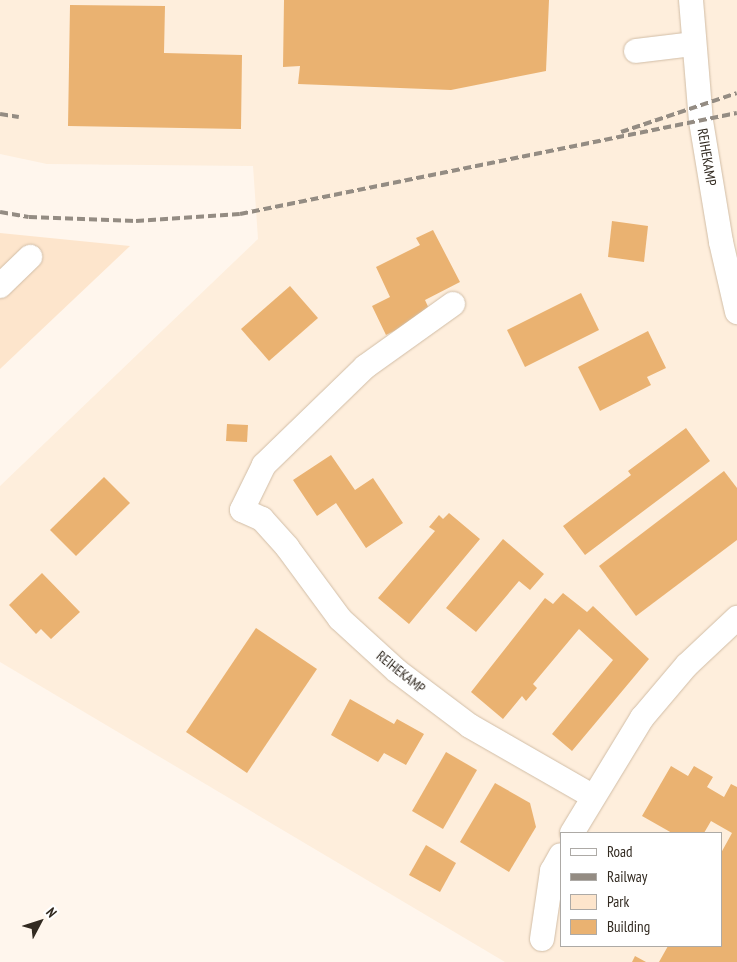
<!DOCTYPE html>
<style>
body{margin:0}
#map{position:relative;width:737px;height:962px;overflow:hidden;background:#fff6ed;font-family:"PT Sans Narrow",sans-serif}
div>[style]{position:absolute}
.built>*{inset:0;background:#feeedc}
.green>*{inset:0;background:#fde5cc}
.building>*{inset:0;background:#eab271}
.roads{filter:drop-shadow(0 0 1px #d1bda6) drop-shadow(0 0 1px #d1bda6)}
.minor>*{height:24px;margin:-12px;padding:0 12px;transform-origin:12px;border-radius:12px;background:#fff}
.rail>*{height:4px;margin-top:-2px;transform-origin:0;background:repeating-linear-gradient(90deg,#948c83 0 8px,transparent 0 12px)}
span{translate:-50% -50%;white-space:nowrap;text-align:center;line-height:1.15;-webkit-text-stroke:4.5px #fff;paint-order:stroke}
.street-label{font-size:14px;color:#322a21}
.legend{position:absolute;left:560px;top:832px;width:162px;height:115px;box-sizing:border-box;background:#fff;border:1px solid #adaaa6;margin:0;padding:6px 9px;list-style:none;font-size:15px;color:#322a21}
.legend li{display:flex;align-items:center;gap:10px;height:25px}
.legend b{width:25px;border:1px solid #adaaa6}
.north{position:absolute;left:15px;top:897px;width:50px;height:50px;-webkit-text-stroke:4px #fff;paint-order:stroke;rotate:50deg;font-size:14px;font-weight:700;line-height:20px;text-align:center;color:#322a21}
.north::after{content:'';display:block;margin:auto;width:18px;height:22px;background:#322a21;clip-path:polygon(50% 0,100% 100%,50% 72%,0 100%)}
</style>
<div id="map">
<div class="built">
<div style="clip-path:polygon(evenodd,0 0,737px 0,737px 962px,505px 962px,0 662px,0 486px,258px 239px,253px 166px,47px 164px,0 154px,0 0,561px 833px,721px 833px,721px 946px,561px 946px,561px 833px)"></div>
</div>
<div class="green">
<div style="clip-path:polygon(0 233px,130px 246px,0 369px)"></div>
</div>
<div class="building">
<div style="clip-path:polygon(284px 0,549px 0,546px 71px,451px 90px,298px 84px,300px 66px,283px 67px)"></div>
<div style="clip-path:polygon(70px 5px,165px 6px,164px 53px,242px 55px,241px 129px,68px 126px)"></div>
<div style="clip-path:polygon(612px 221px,648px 226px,644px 262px,608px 257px)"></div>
<div style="clip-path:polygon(433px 230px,460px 282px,425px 300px,431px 313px,386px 335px,372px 306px,390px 297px,376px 267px,420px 245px,416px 238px)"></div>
<div style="clip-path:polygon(290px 286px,318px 318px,269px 361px,241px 329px)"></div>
<div style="clip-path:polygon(581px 293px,599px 330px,525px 367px,507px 330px)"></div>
<div style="clip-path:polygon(648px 331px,666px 368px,647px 377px,651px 385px,600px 411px,578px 367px)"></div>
<div style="clip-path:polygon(227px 424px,248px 425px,247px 442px,226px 441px)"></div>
<div style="clip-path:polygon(686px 428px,710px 461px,585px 555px,563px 526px,631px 475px,628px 471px)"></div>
<div style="clip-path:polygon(331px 455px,355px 490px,373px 478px,403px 523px,366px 548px,336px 503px,317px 516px,293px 480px)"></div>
<div style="clip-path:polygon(724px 471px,737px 488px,737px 540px,636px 616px,599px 566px)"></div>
<div style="clip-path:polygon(104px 477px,130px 503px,76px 556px,50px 530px)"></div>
<div style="clip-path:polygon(449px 513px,480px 539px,409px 624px,378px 598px,435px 531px,429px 527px,439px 515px,443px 519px)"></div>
<div style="clip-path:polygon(503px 539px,544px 574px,530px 590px,519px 581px,476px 632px,446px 608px)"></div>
<div style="clip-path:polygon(42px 573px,80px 612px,51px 639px,41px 629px,36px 634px,9px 605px)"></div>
<div style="clip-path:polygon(563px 593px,587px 612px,593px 606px,649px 659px,572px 751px,552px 734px,613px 660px,579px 629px,533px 684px,537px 688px,526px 701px,522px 696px,503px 719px,471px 692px,545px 598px,553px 604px)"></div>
<div style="clip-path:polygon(256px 628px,317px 669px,247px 773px,186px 732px)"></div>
<div style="clip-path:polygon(350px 699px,394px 724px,397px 719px,424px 734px,406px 765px,384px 753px,378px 762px,331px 735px)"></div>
<div style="clip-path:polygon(446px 752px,477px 770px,443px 829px,412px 811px)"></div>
<div style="clip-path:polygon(671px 766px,688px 776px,694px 766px,713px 777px,707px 787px,724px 797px,731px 784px,737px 787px,737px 962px,659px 962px,668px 946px,721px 946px,721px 853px,732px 833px,711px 821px,704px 833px,672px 833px,642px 816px)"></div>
<div style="clip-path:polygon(495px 783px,530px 803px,536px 827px,509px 872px,460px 842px)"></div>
<div style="clip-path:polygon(426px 845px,456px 863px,440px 892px,409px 875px)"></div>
<div style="clip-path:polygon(635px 956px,646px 962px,632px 962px)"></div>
</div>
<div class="roads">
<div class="minor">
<div style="left:691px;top:0;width:121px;rotate:85.3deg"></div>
<div style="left:701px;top:121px;width:123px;rotate:80.6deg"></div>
<div style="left:721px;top:242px;width:72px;rotate:77.1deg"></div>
<div style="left:636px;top:51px;width:57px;rotate:-7deg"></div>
<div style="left:0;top:286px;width:42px;rotate:-44deg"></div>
<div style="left:453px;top:304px;width:108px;rotate:144.4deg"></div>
<div style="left:365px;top:367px;width:141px;rotate:135.9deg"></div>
<div style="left:264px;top:465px;width:50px;rotate:116.1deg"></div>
<div style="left:242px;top:510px;width:22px;rotate:24deg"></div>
<div style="left:262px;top:519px;width:38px;rotate:48deg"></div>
<div style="left:287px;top:547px;width:89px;rotate:53.6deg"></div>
<div style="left:340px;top:619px;width:77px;rotate:42.4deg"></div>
<div style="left:397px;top:671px;width:91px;rotate:37deg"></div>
<div style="left:470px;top:726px;width:141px;rotate:29.8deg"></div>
<div style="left:572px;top:833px;width:135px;rotate:-58.7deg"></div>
<div style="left:642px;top:718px;width:70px;rotate:-49.7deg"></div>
<div style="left:687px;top:665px;width:69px;rotate:-43.2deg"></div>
<div style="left:542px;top:939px;width:69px;rotate:-81.6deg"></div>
<div style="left:552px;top:871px;width:18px;rotate:-61deg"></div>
</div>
</div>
<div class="rail">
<div style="left:0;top:114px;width:19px;rotate:9deg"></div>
<div style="left:621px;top:132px;width:122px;rotate:-18.6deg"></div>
<div style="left:0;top:212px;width:29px;rotate:10deg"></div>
<div style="left:29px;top:217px;width:107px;rotate:2.1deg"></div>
<div style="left:136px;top:221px;width:104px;rotate:-3.9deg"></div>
<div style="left:240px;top:214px;width:507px;rotate:-11.49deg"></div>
</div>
<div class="street-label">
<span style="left:707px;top:157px;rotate:81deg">REIHEKAMP</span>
<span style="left:401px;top:672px;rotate:39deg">REIHEKAMP</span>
</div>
<ul class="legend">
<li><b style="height:6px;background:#fff"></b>Road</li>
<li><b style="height:6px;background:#948c83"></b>Railway</li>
<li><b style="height:14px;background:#fde5cc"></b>Park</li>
<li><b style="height:14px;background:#eab271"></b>Building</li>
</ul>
<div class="north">N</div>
</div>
